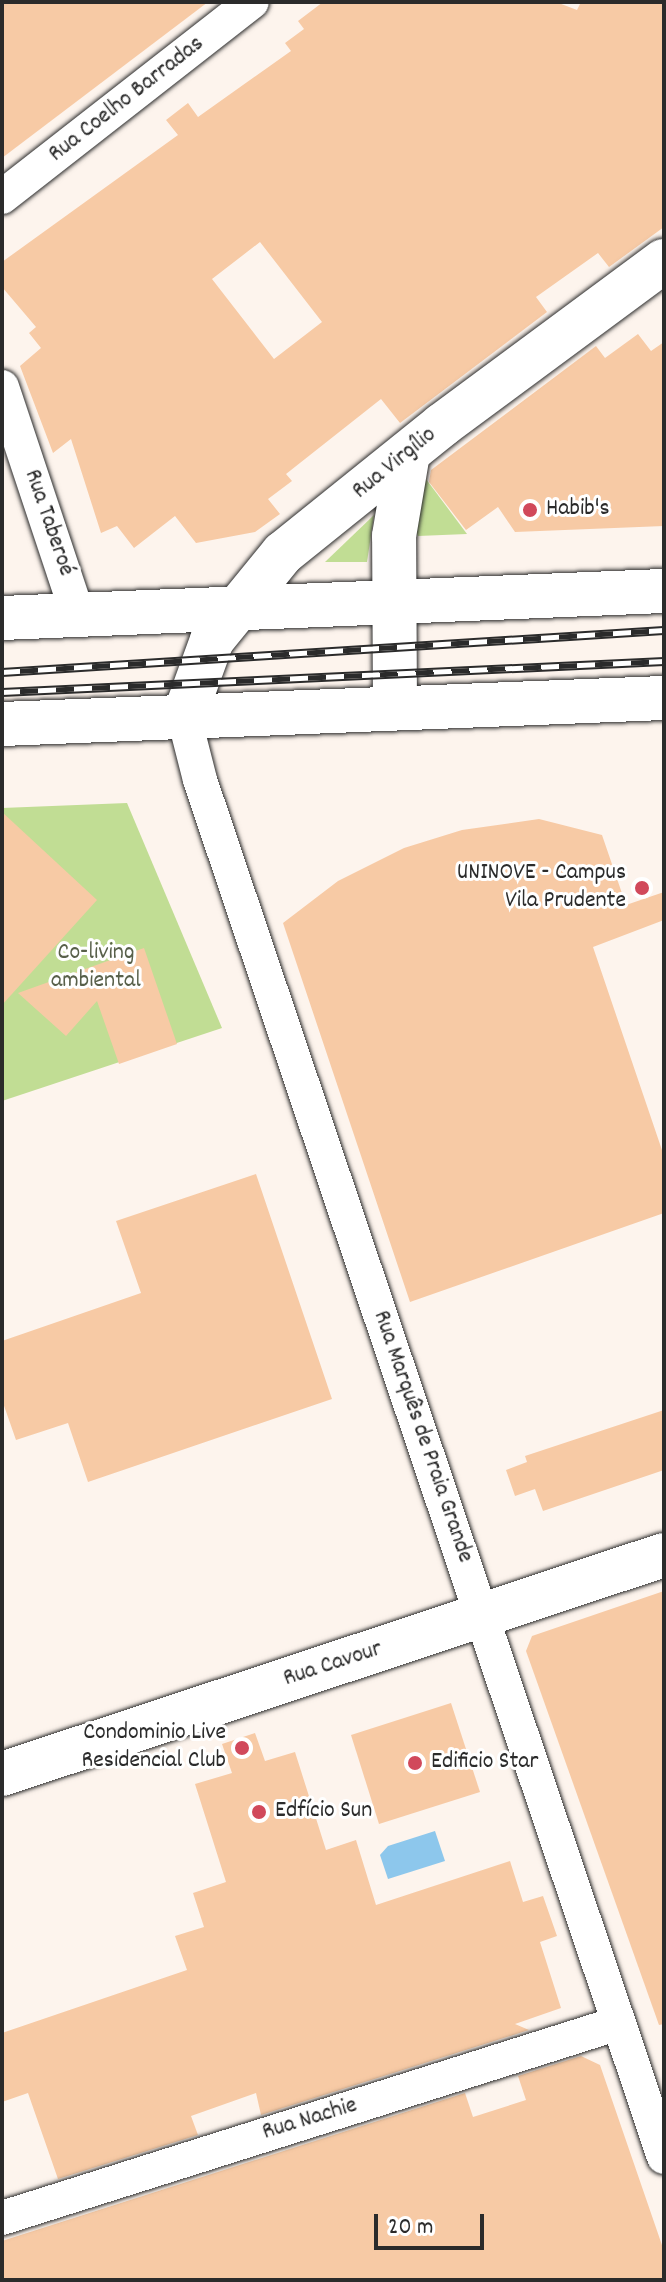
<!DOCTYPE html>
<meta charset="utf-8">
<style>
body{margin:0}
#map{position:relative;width:666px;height:2282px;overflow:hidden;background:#fdf4ed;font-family:Dekko,sans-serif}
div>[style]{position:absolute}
.green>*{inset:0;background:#c1dd94}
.water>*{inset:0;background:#8dc7ec}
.building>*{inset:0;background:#f7caa5}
.roads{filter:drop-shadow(0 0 2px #2b2b2b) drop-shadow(0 0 2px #2b2b2b)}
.street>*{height:34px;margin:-17px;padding:0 17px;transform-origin:17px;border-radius:17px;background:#fff}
.secondary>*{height:44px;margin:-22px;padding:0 22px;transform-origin:22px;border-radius:22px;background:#fff}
.highway>*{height:44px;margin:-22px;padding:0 22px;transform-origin:22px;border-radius:22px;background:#fff}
.rail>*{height:9px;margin-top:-4.5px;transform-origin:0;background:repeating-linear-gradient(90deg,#fff 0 18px,#2b2b2b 0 36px);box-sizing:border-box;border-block:2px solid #2b2b2b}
.dots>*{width:22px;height:22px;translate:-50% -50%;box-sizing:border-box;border:4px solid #fff;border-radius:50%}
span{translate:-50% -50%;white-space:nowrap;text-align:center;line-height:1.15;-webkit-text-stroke:6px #fff;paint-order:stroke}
.street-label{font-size:24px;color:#2b2b2b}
.poi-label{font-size:24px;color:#2b2b2b}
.left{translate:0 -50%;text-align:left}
.right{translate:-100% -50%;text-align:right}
.park-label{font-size:24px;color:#58604a}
.frame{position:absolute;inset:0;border:4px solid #2b2b2b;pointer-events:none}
.scale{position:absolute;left:374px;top:2214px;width:110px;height:36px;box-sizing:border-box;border:4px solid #2b2b2b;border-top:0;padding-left:10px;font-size:24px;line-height:28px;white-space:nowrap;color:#2b2b2b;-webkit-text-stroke:6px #fff;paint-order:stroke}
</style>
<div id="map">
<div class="green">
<div style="clip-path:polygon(423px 475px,467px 534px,418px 536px,414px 525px)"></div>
<div style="clip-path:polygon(374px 515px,367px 562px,325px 562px)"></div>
<div style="clip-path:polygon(127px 803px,222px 1028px,2px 1101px,2px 808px)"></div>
</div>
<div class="water">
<div style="clip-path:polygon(435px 1831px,445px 1861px,388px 1879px,380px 1855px,388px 1846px)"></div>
</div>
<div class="building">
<div style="clip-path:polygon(2px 2px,208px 2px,2px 158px)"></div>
<div style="clip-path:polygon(evenodd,323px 2px,556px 2px,577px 10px,581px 2px,664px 2px,664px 227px,609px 267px,598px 253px,536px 297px,547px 312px,400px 423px,381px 399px,286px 474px,292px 481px,268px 499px,280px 514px,255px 532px,196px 543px,175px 516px,134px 548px,117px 526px,101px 533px,71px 439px,53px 453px,20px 366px,41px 348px,29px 333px,36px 327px,2px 287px,2px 262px,178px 135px,166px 120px,188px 103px,198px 117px,291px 51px,285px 43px,304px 29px,298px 21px,323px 2px,260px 242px,322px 322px,274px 359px,212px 279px,260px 242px)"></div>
<div style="clip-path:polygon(638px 334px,651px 351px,664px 342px,664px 526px,515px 532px,498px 507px,466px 530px,429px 482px,431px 470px,596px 346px,605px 358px)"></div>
<div style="clip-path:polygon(2px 812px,97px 900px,2px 1005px)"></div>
<div style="clip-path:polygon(539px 819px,602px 835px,626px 905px,664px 892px,664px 920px,593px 947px,664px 1156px,664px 1213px,410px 1302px,283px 923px,338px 881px,404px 848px,462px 830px)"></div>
<div style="clip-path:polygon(144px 948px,177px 1044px,119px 1064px,97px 1001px,66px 1036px,18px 993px)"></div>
<div style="clip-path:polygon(256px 1174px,332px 1399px,88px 1482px,68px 1423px,16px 1440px,2px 1400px,2px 1341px,141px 1293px,116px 1221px)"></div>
<div style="clip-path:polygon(664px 1410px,664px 1470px,543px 1511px,535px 1489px,515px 1496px,506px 1470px,527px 1462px,525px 1456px)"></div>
<div style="clip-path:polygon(664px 1591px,664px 2024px,659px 2025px,526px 1651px,532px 1636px)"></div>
<div style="clip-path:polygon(451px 1703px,480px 1792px,379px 1824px,351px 1735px)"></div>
<div style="clip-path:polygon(255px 1733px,265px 1761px,295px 1752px,326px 1850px,356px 1840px,376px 1905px,510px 1861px,523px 1902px,543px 1896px,557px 1936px,540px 1942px,561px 2008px,515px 2024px,529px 2030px,261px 2115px,256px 2093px,191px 2116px,198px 2135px,58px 2179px,28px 2093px,2px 2102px,2px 2033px,187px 1970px,175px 1936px,204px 1927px,193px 1893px,226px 1882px,195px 1784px,232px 1773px,222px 1744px)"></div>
<div style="clip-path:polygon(581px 2056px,600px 2065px,664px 2251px,664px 2280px,2px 2280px,2px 2241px,465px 2093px,473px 2117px,526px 2100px,518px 2076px)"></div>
</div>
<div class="roads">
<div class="street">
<div style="left:2px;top:197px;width:317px;rotate:-38deg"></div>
<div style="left:2px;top:387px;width:240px;rotate:71.6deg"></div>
<div style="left:184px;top:717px;width:65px;rotate:75.7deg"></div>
<div style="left:200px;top:780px;width:1453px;rotate:71.38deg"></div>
<div style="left:2px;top:2218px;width:647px;rotate:-17.54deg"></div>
</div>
<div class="secondary">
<div style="left:184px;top:717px;width:82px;rotate:-70deg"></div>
<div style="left:212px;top:640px;width:112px;rotate:-50.8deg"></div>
<div style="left:283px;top:553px;width:204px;rotate:-38.8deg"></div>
<div style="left:442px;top:425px;width:276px;rotate:-36.5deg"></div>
<div style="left:2px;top:1774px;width:697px;rotate:-18.31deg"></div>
</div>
<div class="highway">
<div style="left:2px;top:618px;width:663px;rotate:-2.34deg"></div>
<div style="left:395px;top:708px;width:172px;rotate:-90.3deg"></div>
<div style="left:394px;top:536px;width:84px;rotate:-80.4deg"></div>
<div style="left:2px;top:724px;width:663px;rotate:-2.25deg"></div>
</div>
</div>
<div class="rail">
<div style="left:2px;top:672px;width:663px;rotate:-3.63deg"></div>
<div style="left:2px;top:692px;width:663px;rotate:-2.68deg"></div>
</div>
<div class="dots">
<div style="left:530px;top:510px;background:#d1495b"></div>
<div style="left:642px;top:888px;background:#d1495b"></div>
<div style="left:242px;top:1748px;background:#d1495b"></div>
<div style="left:415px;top:1763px;background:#d1495b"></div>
<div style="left:259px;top:1812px;background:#d1495b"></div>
</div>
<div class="street-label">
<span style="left:127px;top:100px;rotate:-38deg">Rua Coelho Barradas</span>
<span style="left:395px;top:464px;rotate:-39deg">Rua Virgílio</span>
<span style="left:48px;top:523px;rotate:71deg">Rua Taberoé</span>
<span style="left:422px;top:1437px;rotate:71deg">Rua Marquês de Praia Grande</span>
<span style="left:333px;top:1665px;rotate:-18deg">Rua Cavour</span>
<span style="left:310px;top:2120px;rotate:-17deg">Rua Nachie</span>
</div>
<div class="poi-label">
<span class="left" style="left:546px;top:510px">Habib's</span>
<span class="right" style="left:626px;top:888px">UNINOVE - Campus<br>Vila Prudente</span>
<span class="right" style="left:226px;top:1748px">Condominio Live<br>Residencial Club</span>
<span class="left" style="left:431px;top:1763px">Edificio Star</span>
<span class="left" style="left:275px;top:1812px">Edfício Sun</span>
</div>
<div class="park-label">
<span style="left:96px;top:968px">Co-living<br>ambiental</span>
</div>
<div class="frame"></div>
<div class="scale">20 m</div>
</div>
